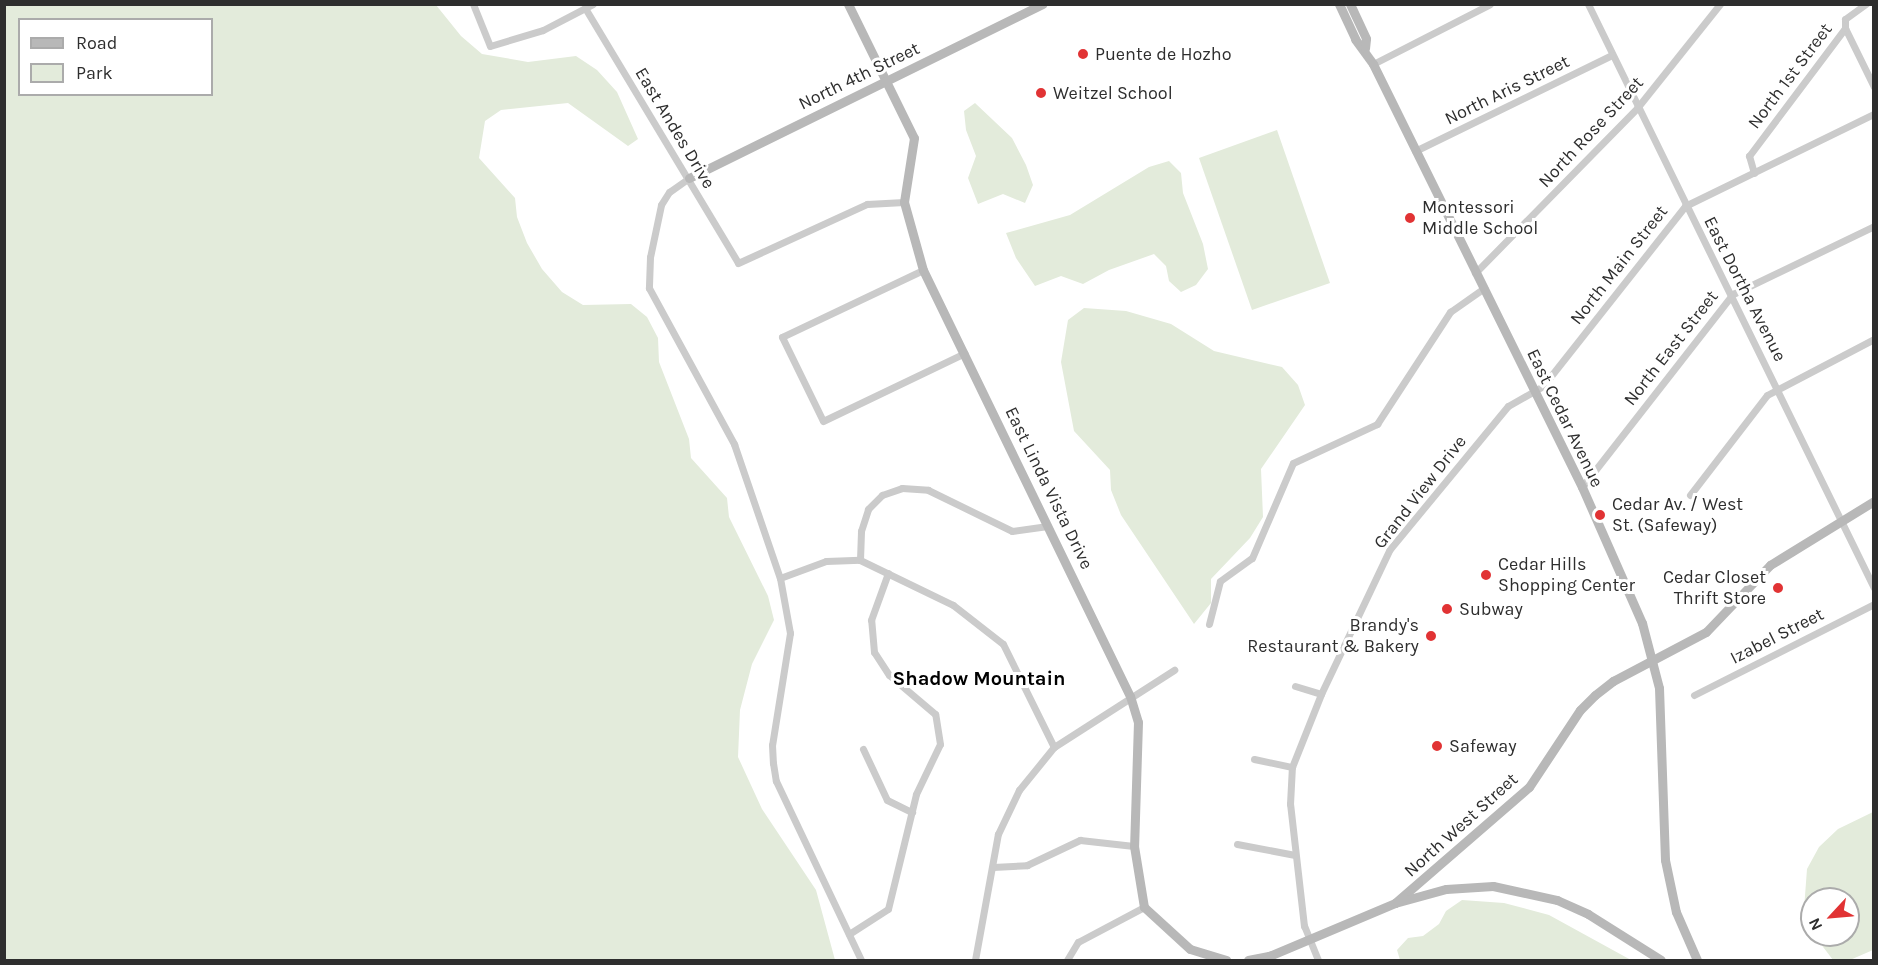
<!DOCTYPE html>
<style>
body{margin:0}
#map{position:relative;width:1878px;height:965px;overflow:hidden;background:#fff;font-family:Karla,sans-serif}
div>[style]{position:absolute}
.green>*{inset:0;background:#e3ebdb}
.street>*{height:7px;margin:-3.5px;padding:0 3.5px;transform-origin:3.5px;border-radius:3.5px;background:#cbcbcb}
.secondary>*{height:9px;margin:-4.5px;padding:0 4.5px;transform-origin:4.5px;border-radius:4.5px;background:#b8b8b8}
.dots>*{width:16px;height:16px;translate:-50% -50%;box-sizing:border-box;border:3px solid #fff;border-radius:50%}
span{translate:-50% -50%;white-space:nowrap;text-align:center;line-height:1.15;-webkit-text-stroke:6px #fff;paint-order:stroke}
.poi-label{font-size:18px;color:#2e2e2e}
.left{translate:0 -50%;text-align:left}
.right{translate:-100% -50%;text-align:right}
.street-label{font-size:18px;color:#2e2e2e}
.neighbourhood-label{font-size:20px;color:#000;font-weight:700}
.frame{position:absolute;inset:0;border:6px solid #2e2e2e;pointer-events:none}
.legend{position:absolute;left:18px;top:18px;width:195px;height:78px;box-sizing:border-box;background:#fff;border:2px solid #ababab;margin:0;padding:8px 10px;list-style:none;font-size:18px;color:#2e2e2e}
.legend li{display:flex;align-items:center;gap:12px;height:30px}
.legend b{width:30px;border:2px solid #ababab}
.north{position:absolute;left:1800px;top:887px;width:60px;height:60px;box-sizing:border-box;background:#fff;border:2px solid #ababab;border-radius:50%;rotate:244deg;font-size:16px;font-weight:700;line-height:24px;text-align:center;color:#2e2e2e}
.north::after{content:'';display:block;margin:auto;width:21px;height:27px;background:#e13334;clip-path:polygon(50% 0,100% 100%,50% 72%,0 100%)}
</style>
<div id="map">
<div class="green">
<div style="clip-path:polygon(evenodd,5px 4px,436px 5px,461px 36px,482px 54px,528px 62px,576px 56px,597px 70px,617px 92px,638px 139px,628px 146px,568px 103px,501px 110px,485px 121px,479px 158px,515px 198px,517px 217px,527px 243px,542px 269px,562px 292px,583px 305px,631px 304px,647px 317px,658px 338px,659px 362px,689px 439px,691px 458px,727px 498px,729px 517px,768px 596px,774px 620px,752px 664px,740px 710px,738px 757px,762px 809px,816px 890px,835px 960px,5px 960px,5px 4px,20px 20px,212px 20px,212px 94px,20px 94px,20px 20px)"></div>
<div style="clip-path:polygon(975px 103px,1012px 138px,1026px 165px,1033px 185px,1025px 203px,1003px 194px,978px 204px,968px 178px,976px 156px,966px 130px,964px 111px)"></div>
<div style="clip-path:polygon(1277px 130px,1330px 283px,1252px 310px,1199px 158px)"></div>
<div style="clip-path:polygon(1169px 161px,1181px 173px,1183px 193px,1203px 244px,1208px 269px,1196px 285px,1181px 292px,1169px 281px,1166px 266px,1154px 254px,1109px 270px,1083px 284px,1061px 276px,1035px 286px,1016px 258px,1006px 233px,1070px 215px,1149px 167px)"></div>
<div style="clip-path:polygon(1084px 308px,1126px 311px,1171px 324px,1214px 351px,1282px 367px,1298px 385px,1305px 405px,1261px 469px,1263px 517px,1250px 538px,1211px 579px,1211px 603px,1194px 624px,1121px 515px,1111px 490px,1110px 470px,1074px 431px,1061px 362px,1068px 320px)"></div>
<div style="clip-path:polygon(1873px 812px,1873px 950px,1850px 960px,1833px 960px,1814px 935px,1848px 935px,1848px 899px,1812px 899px,1812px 931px,1804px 909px,1807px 869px,1819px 847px,1838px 829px)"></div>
<div style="clip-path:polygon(1462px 900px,1504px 903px,1549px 915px,1631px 960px,1400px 960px,1397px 950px,1408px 938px,1423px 936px,1439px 924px,1446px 911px)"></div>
</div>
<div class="street">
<div style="left:473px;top:4px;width:45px;rotate:68deg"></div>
<div style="left:490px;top:46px;width:55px;rotate:-16.8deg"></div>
<div style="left:543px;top:30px;width:56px;rotate:-27.5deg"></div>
<div style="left:1588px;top:4px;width:650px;rotate:63.91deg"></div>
<div style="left:585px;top:8px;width:297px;rotate:59deg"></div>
<div style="left:738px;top:263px;width:142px;rotate:-24.6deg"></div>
<div style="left:867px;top:204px;width:37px;rotate:-3deg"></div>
<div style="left:1845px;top:28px;width:66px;rotate:63.8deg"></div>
<div style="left:1373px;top:64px;width:131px;rotate:-27.1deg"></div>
<div style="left:1415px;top:151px;width:219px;rotate:-26deg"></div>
<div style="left:1754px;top:173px;width:18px;rotate:-106deg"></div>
<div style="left:1749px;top:156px;width:160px;rotate:-53.1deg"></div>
<div style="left:1845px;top:28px;width:9px;rotate:-90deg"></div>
<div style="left:1845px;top:19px;width:26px;rotate:-36deg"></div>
<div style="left:689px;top:178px;width:24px;rotate:145deg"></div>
<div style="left:669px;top:192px;width:15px;rotate:122deg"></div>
<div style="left:661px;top:205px;width:53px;rotate:101.9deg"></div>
<div style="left:650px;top:257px;width:31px;rotate:92deg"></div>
<div style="left:649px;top:288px;width:178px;rotate:61.4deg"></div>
<div style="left:734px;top:444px;width:142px;rotate:71.1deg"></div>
<div style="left:780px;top:578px;width:56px;rotate:79.7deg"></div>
<div style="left:790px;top:633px;width:113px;rotate:99.1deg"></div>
<div style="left:772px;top:745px;width:18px;rotate:87deg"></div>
<div style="left:773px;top:763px;width:18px;rotate:81deg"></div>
<div style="left:776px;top:781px;width:198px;rotate:64.6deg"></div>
<div style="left:923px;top:270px;width:156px;rotate:154.6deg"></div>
<div style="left:782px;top:337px;width:93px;rotate:64deg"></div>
<div style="left:823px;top:421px;width:157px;rotate:-25.6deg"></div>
<div style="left:1475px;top:273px;width:231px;rotate:-45.5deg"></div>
<div style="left:1637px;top:108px;width:133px;rotate:-51.4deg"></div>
<div style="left:1582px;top:487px;width:245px;rotate:-52deg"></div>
<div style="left:1733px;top:294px;width:157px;rotate:-25.7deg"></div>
<div style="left:1690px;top:495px;width:126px;rotate:-52.4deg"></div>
<div style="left:1767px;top:395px;width:121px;rotate:-27.6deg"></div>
<div style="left:860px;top:560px;width:29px;rotate:-88deg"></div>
<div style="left:861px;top:531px;width:23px;rotate:-72deg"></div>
<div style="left:868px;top:509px;width:20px;rotate:-45deg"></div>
<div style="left:882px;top:495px;width:21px;rotate:-19deg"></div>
<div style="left:902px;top:488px;width:26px;rotate:4deg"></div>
<div style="left:928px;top:490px;width:93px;rotate:26deg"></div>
<div style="left:1012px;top:531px;width:36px;rotate:-8deg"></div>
<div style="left:780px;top:578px;width:49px;rotate:-20.3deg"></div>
<div style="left:826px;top:561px;width:34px;rotate:-2deg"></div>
<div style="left:860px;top:560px;width:103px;rotate:25.8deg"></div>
<div style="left:953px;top:605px;width:63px;rotate:38deg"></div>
<div style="left:1003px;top:644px;width:115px;rotate:63.7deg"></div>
<div style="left:1209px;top:624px;width:44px;rotate:-75.7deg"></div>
<div style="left:1220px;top:581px;width:39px;rotate:-36deg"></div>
<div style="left:1252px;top:558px;width:103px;rotate:-66.7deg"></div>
<div style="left:1293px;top:463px;width:93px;rotate:-24.9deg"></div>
<div style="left:1377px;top:424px;width:134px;rotate:-56.9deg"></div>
<div style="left:1450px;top:312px;width:42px;rotate:-35.2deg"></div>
<div style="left:1295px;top:686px;width:27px;rotate:17deg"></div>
<div style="left:1694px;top:695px;width:202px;rotate:-26.8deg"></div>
<div style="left:863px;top:749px;width:56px;rotate:64.8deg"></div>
<div style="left:887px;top:800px;width:28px;rotate:26deg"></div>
<div style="left:1254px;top:759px;width:39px;rotate:12deg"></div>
<div style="left:1237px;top:844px;width:59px;rotate:10.7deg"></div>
<div style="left:993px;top:867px;width:34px;rotate:-3deg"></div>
<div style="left:1027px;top:865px;width:59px;rotate:-25.3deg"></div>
<div style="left:1080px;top:840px;width:54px;rotate:6.3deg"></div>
<div style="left:849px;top:934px;width:46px;rotate:-32.7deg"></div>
<div style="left:888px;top:909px;width:118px;rotate:-76.3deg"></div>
<div style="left:916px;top:794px;width:55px;rotate:-64.4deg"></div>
<div style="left:940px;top:744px;width:30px;rotate:-99deg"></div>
<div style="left:935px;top:714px;width:60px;rotate:-139.7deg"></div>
<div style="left:889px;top:675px;width:27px;rotate:-123deg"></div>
<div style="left:874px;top:652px;width:32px;rotate:-95deg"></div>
<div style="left:871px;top:620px;width:50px;rotate:-70.1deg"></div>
<div style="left:975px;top:960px;width:128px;rotate:-79.7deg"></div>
<div style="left:998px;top:834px;width:49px;rotate:-64.5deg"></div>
<div style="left:1019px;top:790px;width:55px;rotate:-50.9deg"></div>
<div style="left:1054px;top:747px;width:143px;rotate:-32.7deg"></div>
<div style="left:1067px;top:960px;width:21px;rotate:-59deg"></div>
<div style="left:1078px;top:942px;width:75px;rotate:-27.9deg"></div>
<div style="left:1318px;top:960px;width:37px;rotate:-112deg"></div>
<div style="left:1304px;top:926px;width:123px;rotate:-96.5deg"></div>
<div style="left:1290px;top:804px;width:37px;rotate:-87deg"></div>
<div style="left:1292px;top:767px;width:79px;rotate:-68.3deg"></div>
<div style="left:1321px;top:694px;width:161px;rotate:-64.6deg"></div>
<div style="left:1390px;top:549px;width:185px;rotate:-50.5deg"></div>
<div style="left:1508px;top:406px;width:40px;rotate:-29.7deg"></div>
<div style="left:1543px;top:386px;width:229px;rotate:-51.7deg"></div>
<div style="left:1685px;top:206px;width:210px;rotate:-26deg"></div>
</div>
<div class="secondary">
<div style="left:848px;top:4px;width:149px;rotate:63.8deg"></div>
<div style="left:914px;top:138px;width:65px;rotate:98.9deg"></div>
<div style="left:904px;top:202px;width:71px;rotate:74.4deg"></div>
<div style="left:923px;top:270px;width:474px;rotate:64.1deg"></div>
<div style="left:1130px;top:696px;width:27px;rotate:73deg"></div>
<div style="left:1138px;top:722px;width:124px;rotate:91.8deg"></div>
<div style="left:1134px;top:846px;width:62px;rotate:80.7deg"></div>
<div style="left:1144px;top:907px;width:62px;rotate:42.4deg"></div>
<div style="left:1190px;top:949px;width:38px;rotate:17deg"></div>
<div style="left:1339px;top:4px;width:38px;rotate:65deg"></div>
<div style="left:1355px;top:39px;width:31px;rotate:54deg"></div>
<div style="left:1373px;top:64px;width:472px;rotate:63.7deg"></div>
<div style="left:1582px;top:487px;width:149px;rotate:66.2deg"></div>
<div style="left:1642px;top:623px;width:67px;rotate:75.3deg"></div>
<div style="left:1659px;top:688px;width:172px;rotate:88deg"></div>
<div style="left:1665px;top:860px;width:53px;rotate:78.1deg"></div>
<div style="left:1676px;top:912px;width:52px;rotate:66.4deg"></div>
<div style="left:1350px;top:4px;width:38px;rotate:65deg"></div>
<div style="left:1366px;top:39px;width:9px;rotate:96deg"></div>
<div style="left:689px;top:178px;width:394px;rotate:-26.2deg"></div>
<div style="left:1395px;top:903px;width:177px;rotate:-40.9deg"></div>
<div style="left:1529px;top:787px;width:92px;rotate:-56.5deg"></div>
<div style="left:1580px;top:710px;width:21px;rotate:-45deg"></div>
<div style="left:1595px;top:695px;width:23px;rotate:-38deg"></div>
<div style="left:1613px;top:681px;width:105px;rotate:-27.8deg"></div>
<div style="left:1706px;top:632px;width:93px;rotate:-46.3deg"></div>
<div style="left:1770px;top:565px;width:122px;rotate:-31.6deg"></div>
<div style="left:1248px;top:960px;width:21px;rotate:-11deg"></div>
<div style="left:1269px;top:956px;width:137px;rotate:-22.8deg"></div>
<div style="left:1395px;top:903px;width:53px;rotate:-15.4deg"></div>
<div style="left:1446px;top:889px;width:47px;rotate:-3.7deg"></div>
<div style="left:1493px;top:886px;width:66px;rotate:12.3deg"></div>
<div style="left:1557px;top:900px;width:34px;rotate:24deg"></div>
<div style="left:1588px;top:914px;width:86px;rotate:32.2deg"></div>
</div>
<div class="dots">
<div style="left:1083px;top:54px;background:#e13334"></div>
<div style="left:1041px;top:93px;background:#e13334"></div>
<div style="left:1410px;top:218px;background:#e13334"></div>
<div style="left:1600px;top:515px;background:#e13334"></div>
<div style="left:1486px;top:575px;background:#e13334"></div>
<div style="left:1778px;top:588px;background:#e13334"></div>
<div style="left:1447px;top:609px;background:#e13334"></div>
<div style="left:1431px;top:636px;background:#e13334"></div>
<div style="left:1437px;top:746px;background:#e13334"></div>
</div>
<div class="poi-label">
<span class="left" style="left:1095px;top:54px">Puente de Hozho</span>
<span class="left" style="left:1053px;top:93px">Weitzel School</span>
<span class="left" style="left:1422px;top:218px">Montessori<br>Middle School</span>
<span class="left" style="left:1612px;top:515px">Cedar Av. / West<br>St. (Safeway)</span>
<span class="left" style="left:1498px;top:575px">Cedar Hills<br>Shopping Center</span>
<span class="right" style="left:1766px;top:588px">Cedar Closet<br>Thrift Store</span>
<span class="left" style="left:1459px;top:609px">Subway</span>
<span class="right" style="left:1419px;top:636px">Brandy's<br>Restaurant &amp; Bakery</span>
<span class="left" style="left:1449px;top:746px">Safeway</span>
</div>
<div class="street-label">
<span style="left:859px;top:76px;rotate:-26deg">North 4th Street</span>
<span style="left:1790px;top:76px;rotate:-53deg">North 1st Street</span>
<span style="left:1507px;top:90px;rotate:-26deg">North Aris Street</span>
<span style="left:675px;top:128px;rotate:59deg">East Andes Drive</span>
<span style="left:1591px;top:132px;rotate:-47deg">North Rose Street</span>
<span style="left:1619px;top:265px;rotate:-52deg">North Main Street</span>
<span style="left:1745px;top:289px;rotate:63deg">East Dortha Avenue</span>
<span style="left:1671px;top:348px;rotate:-52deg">North East Street</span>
<span style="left:1565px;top:418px;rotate:64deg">East Cedar Avenue</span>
<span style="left:1049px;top:488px;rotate:64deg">East Linda Vista Drive</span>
<span style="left:1420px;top:492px;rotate:-52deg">Grand View Drive</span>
<span style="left:1777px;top:636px;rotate:-27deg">Izabel Street</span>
<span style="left:1461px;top:825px;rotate:-42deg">North West Street</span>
</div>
<div class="neighbourhood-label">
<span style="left:979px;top:678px">Shadow Mountain</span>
</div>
<div class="frame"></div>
<ul class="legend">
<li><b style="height:8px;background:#b8b8b8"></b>Road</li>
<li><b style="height:16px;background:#e3ebdb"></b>Park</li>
</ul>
<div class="north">N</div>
</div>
